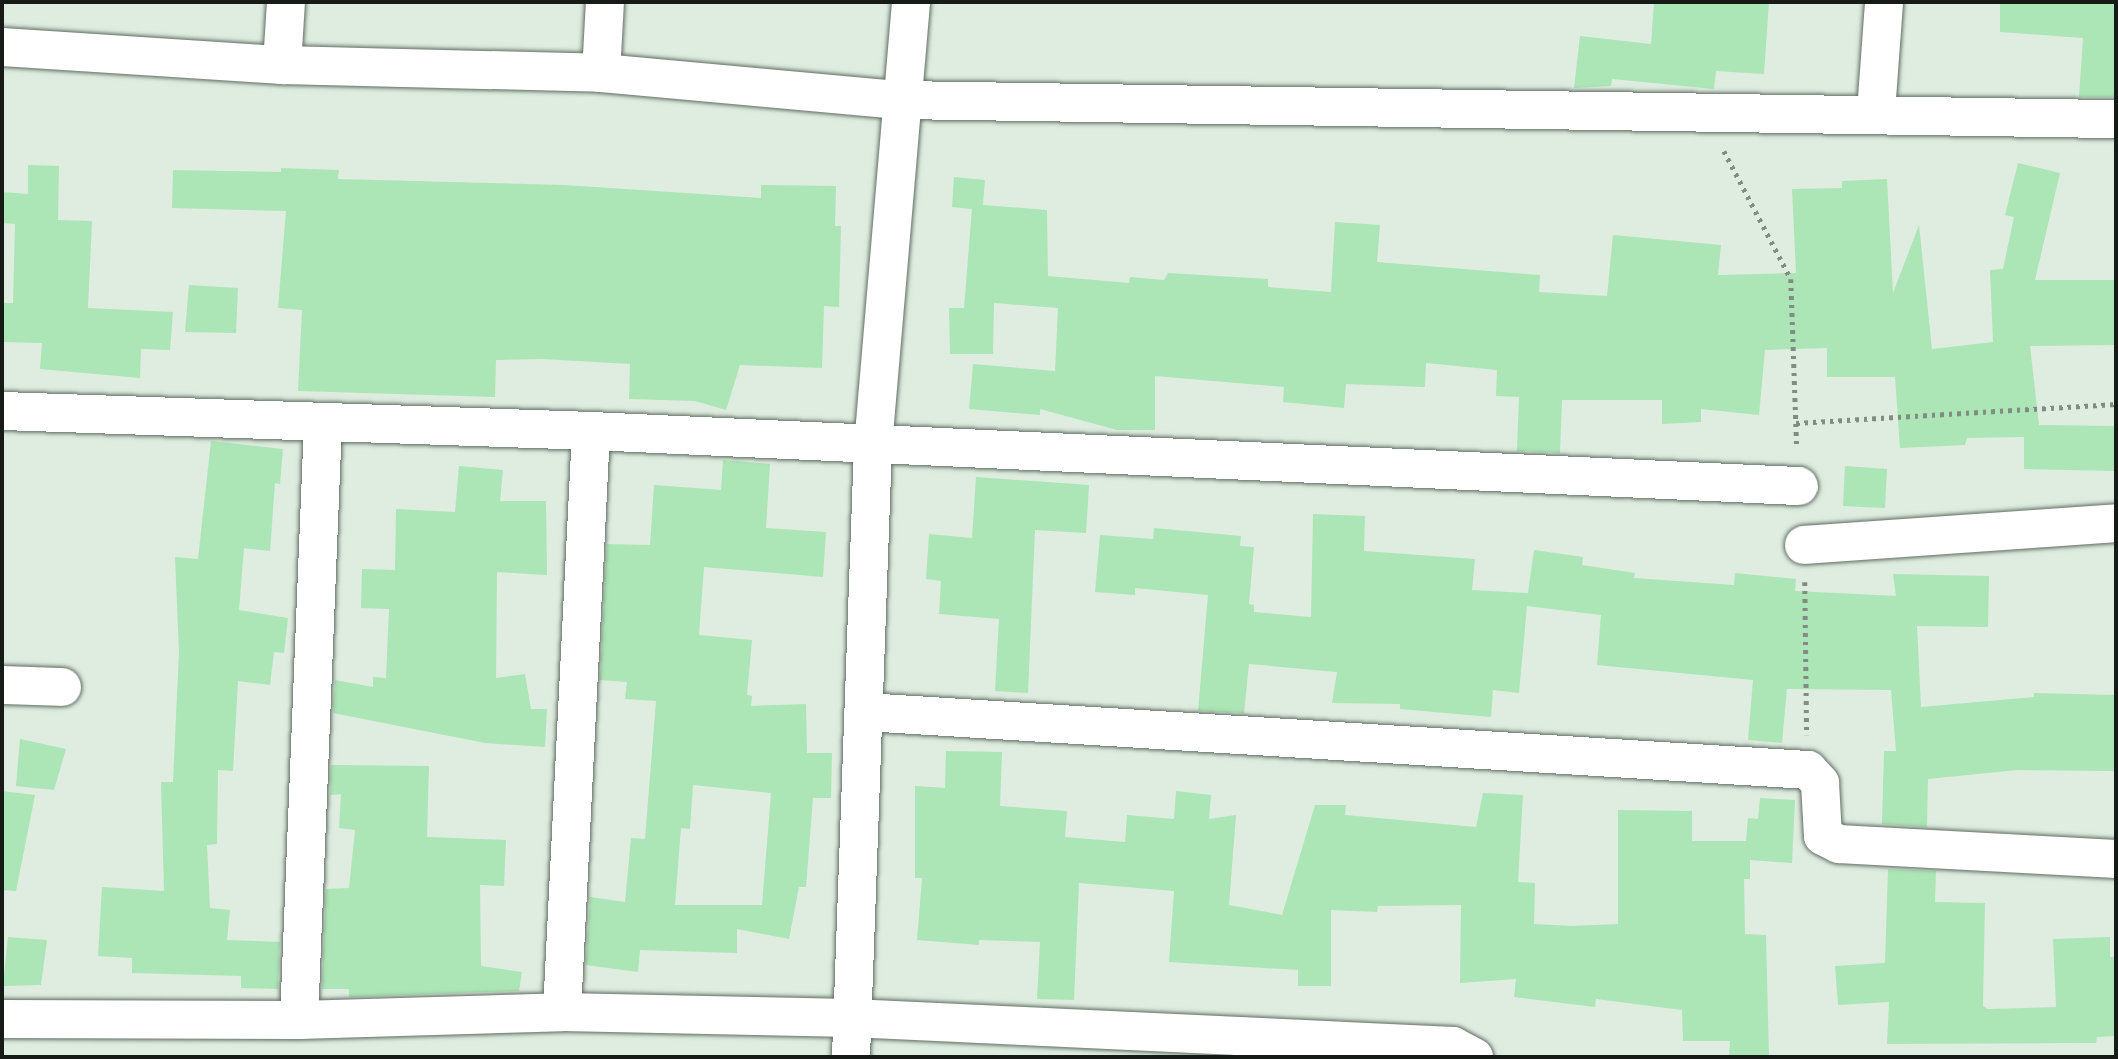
<!DOCTYPE html>
<style>
body{margin:0}
#map{position:relative;width:2118px;height:1059px;overflow:hidden;background:#deede0;font-family:"Exo 2",sans-serif}
div>[style]{position:absolute}
.building>*{inset:0;background:#ace5b6}
.path>*{height:4.5px;margin-top:-2.25px;transform-origin:0;background:repeating-linear-gradient(90deg,#818c83 0 3.5px,transparent 0 8.5px)}
.roads{filter:drop-shadow(0 0 2px #606d62) drop-shadow(0 0 2px #606d62)}
.minor>*{height:38px;margin:-19px;padding:0 19px;transform-origin:19px;border-radius:19px;background:#fff}
span{translate:-50% -50%;white-space:nowrap;text-align:center;line-height:1.15;-webkit-text-stroke:5px #deede0;paint-order:stroke}
.frame{position:absolute;inset:0;border:4px solid #161b17;pointer-events:none}
</style>
<div id="map">
<div class="building">
<div style="clip-path:polygon(1654px 2px,1769px 2px,1764px 74px,1716px 71px,1714px 89px,1612px 79px,1611px 86px,1574px 88px,1580px 36px,1651px 44px)"></div>
<div style="clip-path:polygon(2000px 2px,2116px 2px,2114px 97px,2079px 97px,2083px 38px,2000px 32px)"></div>
<div style="clip-path:polygon(2018px 163px,2060px 173px,2035px 280px,2116px 280px,2116px 345px,2030px 346px,2039px 425px,2116px 426px,2116px 471px,2024px 469px,2024px 437px,1967px 438px,1965px 445px,1900px 448px,1895px 377px,1827px 377px,1827px 348px,1765px 350px,1759px 415px,1701px 409px,1701px 422px,1662px 424px,1662px 400px,1562px 400px,1560px 453px,1517px 451px,1519px 397px,1496px 396px,1497px 370px,1426px 363px,1425px 387px,1346px 384px,1344px 408px,1283px 402px,1284px 387px,1155px 376px,1155px 430px,1117px 430px,1040px 409px,1040px 415px,969px 409px,973px 364px,1055px 371px,1058px 308px,994px 303px,993px 354px,950px 354px,949px 308px,964px 308px,972px 209px,952px 207px,954px 177px,985px 180px,983px 205px,1047px 210px,1048px 276px,1129px 283px,1130px 277px,1164px 280px,1168px 273px,1268px 279px,1268px 287px,1331px 292px,1335px 222px,1380px 225px,1377px 262px,1540px 275px,1539px 292px,1607px 296px,1613px 235px,1721px 245px,1718px 275px,1796px 273px,1792px 189px,1842px 188px,1842px 181px,1887px 179px,1893px 293px,1919px 225px,1932px 349px,1993px 342px,1990px 270px,2003px 269px,2014px 217px,2005px 215px)"></div>
<div style="clip-path:polygon(28px 165px,59px 166px,58px 220px,92px 221px,88px 308px,173px 312px,170px 350px,141px 349px,140px 378px,40px 369px,42px 343px,2px 342px,2px 303px,13px 303px,15px 224px,2px 223px,2px 192px,28px 194px)"></div>
<div style="clip-path:polygon(281px 168px,339px 170px,338px 179px,564px 185px,761px 198px,761px 185px,836px 186px,835px 226px,841px 226px,839px 307px,824px 306px,822px 368px,740px 365px,726px 410px,695px 401px,629px 399px,630px 364px,542px 359px,496px 360px,495px 397px,298px 391px,302px 310px,278px 308px,286px 211px,172px 208px,173px 170px,281px 172px)"></div>
<div style="clip-path:polygon(189px 285px,238px 288px,236px 333px,185px 332px)"></div>
<div style="clip-path:polygon(211px 441px,283px 449px,280px 484px,275px 483px,270px 551px,244px 548px,239px 610px,288px 618px,284px 653px,274px 652px,270px 685px,238px 681px,233px 771px,218px 770px,217px 844px,207px 845px,210px 908px,230px 910px,227px 940px,280px 942px,278px 989px,241px 988px,241px 976px,132px 973px,132px 958px,98px 956px,102px 887px,164px 891px,161px 782px,173px 782px,179px 652px,175px 557px,198px 559px)"></div>
<div style="clip-path:polygon(evenodd,723px 460px,770px 464px,766px 528px,826px 532px,823px 577px,704px 567px,699px 635px,752px 640px,747px 695px,752px 696px,751px 706px,806px 704px,807px 753px,832px 753px,831px 798px,813px 798px,806px 887px,799px 887px,789px 939px,737px 929px,737px 953px,640px 950px,638px 972px,586px 965px,590px 897px,625px 902px,631px 838px,645px 839px,656px 701px,625px 699px,627px 682px,600px 680px,607px 544px,650px 545px,654px 485px,721px 490px,723px 460px,693px 785px,771px 793px,762px 905px,675px 905px,681px 828px,690px 829px,693px 785px)"></div>
<div style="clip-path:polygon(459px 466px,503px 470px,500px 501px,546px 501px,547px 575px,497px 572px,496px 678px,525px 674px,531px 709px,547px 709px,545px 747px,485px 743px,333px 713px,335px 680px,373px 687px,373px 677px,386px 678px,389px 609px,361px 608px,362px 569px,395px 570px,396px 509px,455px 512px)"></div>
<div style="clip-path:polygon(1845px 466px,1887px 469px,1885px 508px,1843px 506px)"></div>
<div style="clip-path:polygon(976px 477px,1089px 485px,1086px 533px,1035px 530px,1028px 693px,995px 691px,999px 619px,939px 614px,941px 581px,926px 579px,929px 534px,972px 538px)"></div>
<div style="clip-path:polygon(1313px 514px,1365px 516px,1364px 551px,1475px 559px,1472px 590px,1528px 593px,1534px 550px,1583px 557px,1582px 565px,1635px 573px,1634px 578px,1734px 585px,1735px 573px,1796px 579px,1795px 591px,1896px 596px,1893px 574px,1989px 576px,1988px 627px,1917px 626px,1921px 707px,2034px 697px,2034px 693px,2116px 695px,2116px 771px,2017px 770px,1928px 779px,1927px 827px,1882px 824px,1884px 751px,1896px 751px,1891px 690px,1787px 689px,1782px 743px,1748px 740px,1753px 680px,1597px 665px,1601px 615px,1527px 606px,1519px 693px,1493px 690px,1491px 717px,1400px 709px,1400px 704px,1332px 703px,1337px 672px,1249px 664px,1244px 713px,1198px 711px,1208px 595px,1135px 588px,1135px 595px,1095px 592px,1100px 535px,1153px 539px,1154px 528px,1241px 536px,1240px 546px,1254px 547px,1249px 604px,1254px 605px,1254px 612px,1311px 617px)"></div>
<div style="clip-path:polygon(20px 739px,66px 749px,54px 790px,16px 786px)"></div>
<div style="clip-path:polygon(946px 751px,1002px 752px,1000px 806px,1067px 811px,1065px 837px,1125px 842px,1127px 815px,1174px 819px,1176px 791px,1211px 795px,1209px 819px,1236px 815px,1229px 905px,1282px 915px,1315px 805px,1346px 805px,1345px 815px,1476px 827px,1483px 793px,1523px 795px,1518px 882px,1535px 883px,1534px 924px,1571px 926px,1618px 924px,1618px 810px,1692px 811px,1692px 841px,1746px 841px,1748px 818px,1758px 819px,1760px 798px,1795px 800px,1792px 863px,1750px 860px,1750px 879px,1744px 879px,1745px 934px,1766px 935px,1769px 1057px,1729px 1057px,1730px 1041px,1683px 1041px,1682px 1010px,1596px 999px,1595px 1007px,1514px 997px,1516px 979px,1460px 983px,1461px 905px,1378px 906px,1377px 912px,1331px 910px,1331px 986px,1298px 986px,1298px 970px,1169px 962px,1174px 891px,1079px 883px,1074px 1000px,1037px 999px,1040px 942px,979px 940px,979px 945px,917px 940px,922px 878px,915px 878px,915px 786px,945px 788px)"></div>
<div style="clip-path:polygon(331px 765px,429px 766px,427px 837px,506px 840px,504px 886px,480px 885px,481px 966px,522px 972px,519px 991px,349px 997px,349px 989px,322px 989px,326px 889px,349px 888px,355px 830px,339px 828px,341px 794px,330px 795px)"></div>
<div style="clip-path:polygon(2px 791px,35px 795px,16px 891px,2px 890px)"></div>
<div style="clip-path:polygon(1888px 869px,1936px 871px,1935px 902px,1985px 903px,1983px 1006px,1988px 1009px,2056px 1007px,2053px 939px,2110px 937px,2110px 957px,2116px 957px,2116px 1036px,2097px 1037px,2096px 1043px,1887px 1044px,1889px 1002px,1838px 1005px,1835px 966px,1885px 963px)"></div>
<div style="clip-path:polygon(8px 937px,47px 940px,41px 985px,3px 986px)"></div>
</div>
<div class="path">
<div style="left:1724px;top:151px;width:144px;rotate:62.4deg"></div>
<div style="left:1791px;top:279px;width:169px;rotate:88deg"></div>
<div style="left:1796px;top:423px;width:321px;rotate:-3.4deg"></div>
<div style="left:1805px;top:582px;width:153px;rotate:89.3deg"></div>
</div>
<div class="roads">
<div class="minor">
<div style="left:2px;top:47px;width:281px;rotate:3.7deg"></div>
<div style="left:282px;top:65px;width:319px;rotate:1.4deg"></div>
<div style="left:601px;top:73px;width:300px;rotate:5.2deg"></div>
<div style="left:900px;top:100px;width:1216px;rotate:0.9deg"></div>
<div style="left:282px;top:65px;width:63px;rotate:-86.4deg"></div>
<div style="left:601px;top:73px;width:71px;rotate:-86.8deg"></div>
<div style="left:1876px;top:112px;width:110px;rotate:-85.8deg"></div>
<div style="left:2px;top:411px;width:589px;rotate:1.94deg"></div>
<div style="left:591px;top:431px;width:1209px;rotate:2.61deg"></div>
<div style="left:1804px;top:545px;width:313px;rotate:-4deg"></div>
<div style="left:2px;top:685px;width:60px;rotate:1.9deg"></div>
<div style="left:865px;top:712px;width:945px;rotate:3.52deg"></div>
<div style="left:1808px;top:770px;width:18px;rotate:47deg"></div>
<div style="left:1820px;top:783px;width:53px;rotate:86.8deg"></div>
<div style="left:1823px;top:836px;width:18px;rotate:27deg"></div>
<div style="left:1839px;top:844px;width:277px;rotate:3.1deg"></div>
<div style="left:562px;top:1012px;width:582px;rotate:-87.14deg"></div>
<div style="left:2px;top:1019px;width:297px;rotate:0.2deg"></div>
<div style="left:299px;top:1020px;width:263px;rotate:-1.7deg"></div>
<div style="left:562px;top:1012px;width:289px;rotate:1.2deg"></div>
<div style="left:851px;top:1018px;width:603px;rotate:2.66deg"></div>
<div style="left:1453px;top:1046px;width:24px;rotate:28deg"></div>
<div style="left:299px;top:1020px;width:598px;rotate:-87.7deg"></div>
<div style="left:851px;top:1057px;width:611px;rotate:-87.94deg"></div>
<div style="left:873px;top:446px;width:446px;rotate:-85.1deg"></div>
</div>
</div>
<div class="frame"></div>
</div>
